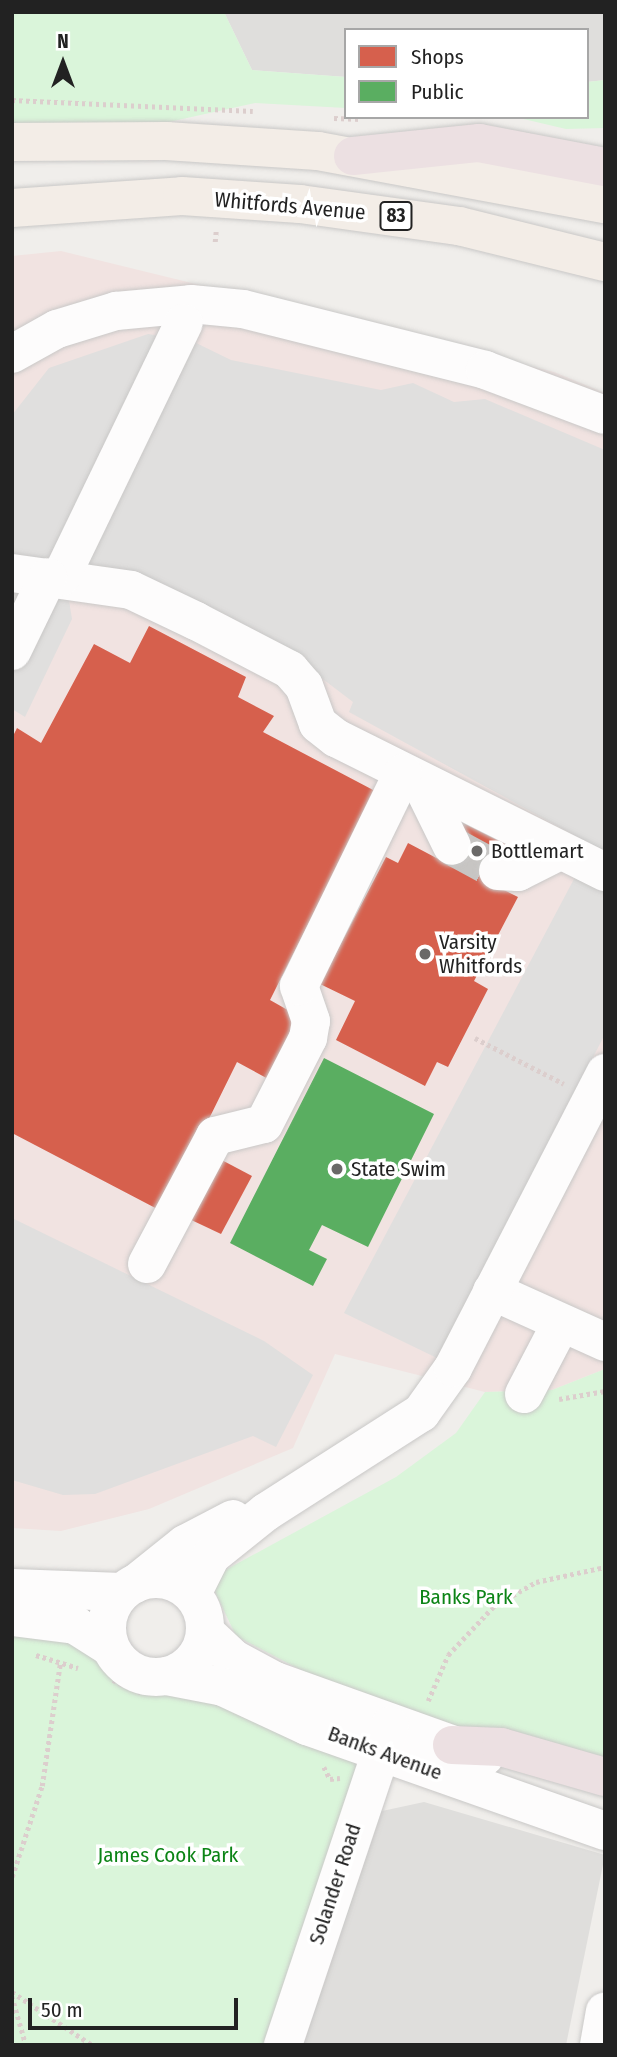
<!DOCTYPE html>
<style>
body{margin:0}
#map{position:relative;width:617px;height:2057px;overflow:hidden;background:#f0eeeb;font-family:"Fira Sans Condensed",sans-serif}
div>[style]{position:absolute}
.residential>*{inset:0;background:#dfdedc}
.commercial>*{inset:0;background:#f1e3e1}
.park>*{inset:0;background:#daf5da}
.parking>*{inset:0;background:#e0dfde}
.shops>*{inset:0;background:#d6604d}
.public>*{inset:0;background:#5aae61}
.minor-tunnel>*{height:38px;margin-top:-19px;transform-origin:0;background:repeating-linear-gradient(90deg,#c7c5c3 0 38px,transparent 0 57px)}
.path>*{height:4.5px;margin-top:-2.25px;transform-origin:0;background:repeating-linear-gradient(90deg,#dccecd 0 3.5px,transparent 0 7px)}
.roads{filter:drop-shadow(0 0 2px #c9c8c7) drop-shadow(0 0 2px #c9c8c7)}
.minor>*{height:38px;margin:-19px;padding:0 19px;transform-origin:19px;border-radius:19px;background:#fdfcfc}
.minor>.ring{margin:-19px;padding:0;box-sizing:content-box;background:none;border:38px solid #fdfcfc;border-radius:50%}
.major>*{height:38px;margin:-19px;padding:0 19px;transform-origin:19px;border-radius:19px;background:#f3ede7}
.highway>*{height:38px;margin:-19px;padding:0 19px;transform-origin:19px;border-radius:19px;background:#ece0e2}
.dots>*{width:19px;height:19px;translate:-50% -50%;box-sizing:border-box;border:4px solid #fff;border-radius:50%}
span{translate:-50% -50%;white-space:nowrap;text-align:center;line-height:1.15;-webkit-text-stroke:7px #fff;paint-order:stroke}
.shield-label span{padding:2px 5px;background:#fff;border:2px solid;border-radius:5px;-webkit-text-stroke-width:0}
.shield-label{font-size:19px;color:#222;font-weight:700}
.street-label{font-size:21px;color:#222}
.poi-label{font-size:21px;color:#222}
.left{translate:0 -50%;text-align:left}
.park-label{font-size:21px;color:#0c8416}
.frame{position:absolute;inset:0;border:14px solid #222;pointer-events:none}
.legend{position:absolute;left:344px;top:28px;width:245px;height:91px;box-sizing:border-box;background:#fff;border:2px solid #a7a7a7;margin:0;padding:9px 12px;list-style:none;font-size:21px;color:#222}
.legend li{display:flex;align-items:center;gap:14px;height:35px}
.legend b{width:35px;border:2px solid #a7a7a7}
.north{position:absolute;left:28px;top:28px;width:70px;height:70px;-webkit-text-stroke:5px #fff;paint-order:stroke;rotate:0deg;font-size:19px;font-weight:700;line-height:28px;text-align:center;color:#222}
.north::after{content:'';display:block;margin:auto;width:24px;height:32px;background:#222;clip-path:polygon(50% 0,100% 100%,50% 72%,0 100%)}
.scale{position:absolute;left:28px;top:1998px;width:210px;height:32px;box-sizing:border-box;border:4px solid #222;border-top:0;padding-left:9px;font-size:21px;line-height:24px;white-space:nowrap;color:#222;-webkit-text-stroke:5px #fff;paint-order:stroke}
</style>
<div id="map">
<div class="residential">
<div style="clip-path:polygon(224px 12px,605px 12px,605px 80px,587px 82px,587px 30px,346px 30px,346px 77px,252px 70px)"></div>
<div style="clip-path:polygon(424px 1802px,605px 1855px,566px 2045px,271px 2045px,345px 1819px)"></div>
</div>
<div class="commercial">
<div style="clip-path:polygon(61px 251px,554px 372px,605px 393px,605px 1369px,552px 1390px,485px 1392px,335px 1354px,293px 1448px,149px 1509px,61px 1531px,12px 1528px,12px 256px)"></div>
</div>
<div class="park">
<div style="clip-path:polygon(12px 12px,224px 12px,252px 70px,346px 77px,346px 108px,255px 103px,78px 142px,12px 136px)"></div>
<div style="clip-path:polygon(605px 80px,605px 128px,566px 129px,515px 117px,587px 117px,587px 82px)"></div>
<div style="clip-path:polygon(605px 1369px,605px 1793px,397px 1720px,236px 1636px,209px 1579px,396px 1477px,456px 1433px,485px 1392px,552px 1390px)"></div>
<div style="clip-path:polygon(12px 1625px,67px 1640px,133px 1679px,369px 1753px,269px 2045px,12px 2045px)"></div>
</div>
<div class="parking">
<div style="clip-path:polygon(148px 334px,192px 341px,231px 360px,381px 390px,413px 383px,454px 402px,485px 399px,605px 450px,605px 1034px,439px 1359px,344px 1313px,592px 845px,349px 712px,353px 702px,282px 648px,64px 570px,72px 619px,25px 717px,12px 709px,12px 415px,49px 368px)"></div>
<div style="clip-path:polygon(12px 1218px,264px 1341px,313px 1375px,276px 1447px,253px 1436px,95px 1494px,63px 1495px,12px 1480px)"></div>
</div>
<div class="shops">
<div style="clip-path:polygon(149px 626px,246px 677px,238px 697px,274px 716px,263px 732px,375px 791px,270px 1000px,300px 1017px,270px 1080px,237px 1062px,163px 1212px,12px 1133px,12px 738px,17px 728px,41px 743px,94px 644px,130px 663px)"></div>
<div style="clip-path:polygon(463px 823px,511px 847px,492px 884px,518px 897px,474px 981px,488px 989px,448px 1067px,437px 1062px,425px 1086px,336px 1040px,355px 1001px,320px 984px,386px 857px,398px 863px,408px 843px,444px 862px)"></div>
<div style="clip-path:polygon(216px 1157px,252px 1176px,221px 1234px,185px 1217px)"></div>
</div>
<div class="public">
<div style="clip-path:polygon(324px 1058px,434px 1114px,368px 1247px,322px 1225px,309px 1250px,327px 1259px,313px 1286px,230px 1243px)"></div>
</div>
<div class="minor-tunnel">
<div style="left:452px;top:846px;width:52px;rotate:28.5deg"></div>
</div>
<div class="path">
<div style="left:12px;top:100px;width:241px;rotate:2.6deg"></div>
<div style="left:334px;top:118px;width:27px;rotate:2deg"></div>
<div style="left:215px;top:242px;width:11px;rotate:-85deg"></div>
<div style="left:475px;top:1038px;width:100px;rotate:27.3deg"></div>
<div style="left:559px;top:1399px;width:47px;rotate:-9.9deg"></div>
<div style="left:36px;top:1655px;width:44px;rotate:17.2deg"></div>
<div style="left:113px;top:1680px;width:30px;rotate:24deg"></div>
<div style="left:428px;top:1701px;width:50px;rotate:-66.5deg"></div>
<div style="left:448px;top:1655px;width:67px;rotate:-46.8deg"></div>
<div style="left:494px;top:1606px;width:48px;rotate:-29.7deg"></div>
<div style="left:536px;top:1582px;width:71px;rotate:-12.3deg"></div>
<div style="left:324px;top:1767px;width:13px;rotate:63deg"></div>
<div style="left:330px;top:1779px;width:10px;rotate:-6deg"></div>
<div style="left:12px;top:1877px;width:96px;rotate:-71.8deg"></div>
<div style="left:42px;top:1786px;width:123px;rotate:-81.6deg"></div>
<div style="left:12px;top:1992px;width:96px;rotate:33.5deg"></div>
<div style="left:12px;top:1996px;width:51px;rotate:74.1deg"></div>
</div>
<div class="roads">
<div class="minor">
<div style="left:12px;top:354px;width:51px;rotate:-29.1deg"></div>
<div style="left:57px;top:329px;width:62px;rotate:-17deg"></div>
<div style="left:116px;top:311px;width:75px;rotate:-5.3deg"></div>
<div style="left:191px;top:304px;width:52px;rotate:5.5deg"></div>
<div style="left:243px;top:309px;width:250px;rotate:14.1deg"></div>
<div style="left:485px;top:370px;width:128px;rotate:20.6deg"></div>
<div style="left:12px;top:573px;width:120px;rotate:8.1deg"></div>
<div style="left:131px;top:590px;width:72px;rotate:25.5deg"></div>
<div style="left:196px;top:621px;width:106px;rotate:27.5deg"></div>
<div style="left:290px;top:670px;width:21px;rotate:49deg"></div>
<div style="left:304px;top:686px;width:40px;rotate:69.8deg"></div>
<div style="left:318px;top:724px;width:23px;rotate:38deg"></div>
<div style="left:336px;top:738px;width:301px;rotate:26.5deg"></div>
<div style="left:61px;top:577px;width:282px;rotate:-64.2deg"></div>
<div style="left:12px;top:651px;width:82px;rotate:-64.1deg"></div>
<div style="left:421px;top:783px;width:70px;rotate:63.8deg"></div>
<div style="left:498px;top:871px;width:20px;rotate:3deg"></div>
<div style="left:518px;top:872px;width:45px;rotate:-26.6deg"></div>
<div style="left:147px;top:1264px;width:145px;rotate:-62deg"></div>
<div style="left:215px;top:1136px;width:50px;rotate:-13.8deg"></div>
<div style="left:264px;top:1124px;width:97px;rotate:-62.9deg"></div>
<div style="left:308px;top:1038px;width:17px;rotate:-80deg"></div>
<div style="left:311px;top:1021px;width:37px;rotate:-109deg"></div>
<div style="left:299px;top:986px;width:237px;rotate:-64deg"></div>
<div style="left:492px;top:1291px;width:124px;rotate:24.3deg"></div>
<div style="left:524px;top:1394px;width:78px;rotate:-62.4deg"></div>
<div class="ring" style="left:107px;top:1579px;width:60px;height:60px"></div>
<div style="left:135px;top:1584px;width:64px;rotate:-38.7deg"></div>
<div style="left:185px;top:1544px;width:54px;rotate:-27.5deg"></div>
<div style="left:12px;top:1588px;width:110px;rotate:2.1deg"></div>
<div style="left:192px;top:1594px;width:42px;rotate:-63.4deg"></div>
<div style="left:211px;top:1556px;width:70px;rotate:-38.7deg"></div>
<div style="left:266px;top:1512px;width:184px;rotate:-32.6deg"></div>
<div style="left:421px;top:1413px;width:55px;rotate:-54.6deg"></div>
<div style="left:453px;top:1368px;width:332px;rotate:-62.7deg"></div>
<div style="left:12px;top:1617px;width:64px;rotate:7.2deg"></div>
<div style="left:75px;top:1625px;width:41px;rotate:32.2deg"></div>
<div style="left:205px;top:1632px;width:40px;rotate:43deg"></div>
<div style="left:234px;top:1659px;width:47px;rotate:28.2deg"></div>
<div style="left:275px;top:1681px;width:223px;rotate:19.7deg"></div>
<div style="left:167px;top:1676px;width:57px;rotate:11.1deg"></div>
<div style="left:223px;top:1687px;width:93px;rotate:24.9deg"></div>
<div style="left:307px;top:1726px;width:316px;rotate:19.4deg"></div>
<div style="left:283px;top:2045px;width:337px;rotate:-71.5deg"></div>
<div style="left:599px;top:2045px;width:34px;rotate:-80deg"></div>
</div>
<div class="major">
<div style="left:12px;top:142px;width:154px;rotate:-0.4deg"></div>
<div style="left:166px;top:141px;width:152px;rotate:3.8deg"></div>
<div style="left:318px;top:151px;width:292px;rotate:10.5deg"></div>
<div style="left:12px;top:208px;width:170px;rotate:-4deg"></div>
<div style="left:182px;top:196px;width:118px;rotate:3.9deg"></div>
<div style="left:300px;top:204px;width:161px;rotate:7.9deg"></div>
<div style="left:459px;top:226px;width:150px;rotate:13.9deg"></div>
</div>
<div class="highway">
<div style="left:353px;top:156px;width:127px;rotate:-5.9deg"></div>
<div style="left:479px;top:143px;width:128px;rotate:10.8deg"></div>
<div style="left:452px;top:1745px;width:49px;rotate:2.3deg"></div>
<div style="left:501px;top:1747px;width:108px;rotate:16.1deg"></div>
</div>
</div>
<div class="dots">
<div style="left:477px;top:851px;background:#6a6968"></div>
<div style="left:425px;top:954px;background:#6a6968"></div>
<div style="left:337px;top:1169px;background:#6a6968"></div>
</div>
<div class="shield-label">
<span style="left:396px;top:216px">83</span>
</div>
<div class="street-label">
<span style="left:290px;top:206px;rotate:5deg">Whitfords Avenue</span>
<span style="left:385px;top:1753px;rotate:20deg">Banks Avenue</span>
<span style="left:335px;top:1884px;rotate:-72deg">Solander Road</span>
</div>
<div class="poi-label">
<span class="left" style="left:491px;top:851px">Bottlemart</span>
<span class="left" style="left:439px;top:954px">Varsity<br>Whitfords</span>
<span class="left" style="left:351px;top:1169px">State Swim</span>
</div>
<div class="park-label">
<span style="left:466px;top:1597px">Banks Park</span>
<span style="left:168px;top:1855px">James Cook Park</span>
</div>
<div class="frame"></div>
<ul class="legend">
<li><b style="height:19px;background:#d6604d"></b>Shops</li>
<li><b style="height:19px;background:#5aae61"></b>Public</li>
</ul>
<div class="north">N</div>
<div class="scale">50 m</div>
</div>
